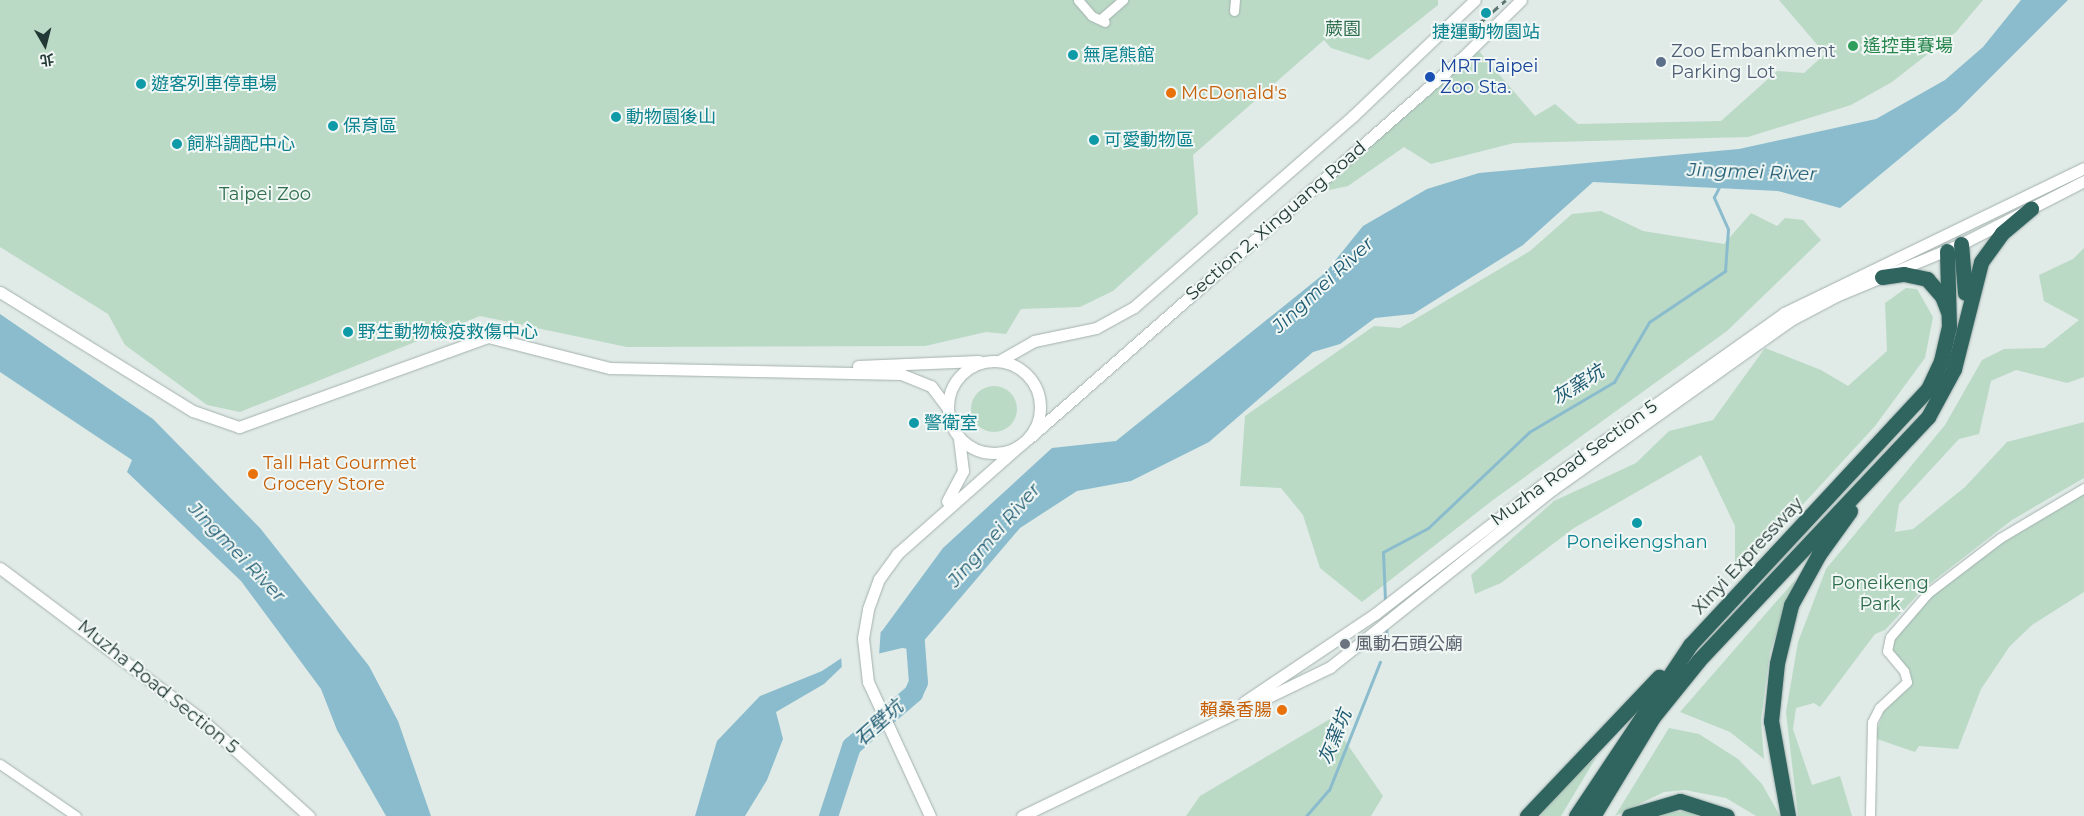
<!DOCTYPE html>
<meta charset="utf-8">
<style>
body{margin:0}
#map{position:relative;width:2084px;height:816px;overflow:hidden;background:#e0eae7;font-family:Montserrat,"Noto Sans TC",sans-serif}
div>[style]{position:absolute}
.green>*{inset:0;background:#badac6}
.round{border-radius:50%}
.water>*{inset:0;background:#8abccd}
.pier>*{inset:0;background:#e0eae7}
.stream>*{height:3px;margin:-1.5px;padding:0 1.5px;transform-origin:1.5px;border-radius:1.5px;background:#8abccd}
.river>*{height:19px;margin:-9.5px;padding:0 9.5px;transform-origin:9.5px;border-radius:9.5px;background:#8abccd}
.roads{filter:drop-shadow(0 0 1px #a3b1ae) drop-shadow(0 0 1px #a3b1ae)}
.street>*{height:9px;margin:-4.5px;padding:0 4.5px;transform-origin:4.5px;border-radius:4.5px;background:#fff}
.secondary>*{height:11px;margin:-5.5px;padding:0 5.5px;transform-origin:5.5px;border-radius:5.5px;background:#fff}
.secondary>.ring{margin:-5.5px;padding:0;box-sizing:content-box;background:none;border:11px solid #fff;border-radius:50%}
.highway>*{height:15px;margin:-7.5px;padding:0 7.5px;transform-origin:7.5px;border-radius:7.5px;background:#2f645f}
.rail>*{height:3px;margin-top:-1.5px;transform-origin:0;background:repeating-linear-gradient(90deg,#5c7571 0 10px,transparent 0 15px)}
.dots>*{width:14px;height:14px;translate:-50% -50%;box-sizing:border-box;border:2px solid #f0f7f4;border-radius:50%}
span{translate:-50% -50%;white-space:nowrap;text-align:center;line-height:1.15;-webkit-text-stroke:4px #f0f7f4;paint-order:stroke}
.park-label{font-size:18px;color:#2e6e4d}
.culture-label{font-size:18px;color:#0d838f}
.left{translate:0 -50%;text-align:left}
.leisure-label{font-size:18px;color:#27864d}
.service-label{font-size:18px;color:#4e5e75}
.transit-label{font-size:18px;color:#164399}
.food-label{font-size:18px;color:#c56008}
.right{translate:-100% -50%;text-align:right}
.street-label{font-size:18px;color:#223935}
.worship-label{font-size:18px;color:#5b616d}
.water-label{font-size:19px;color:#1f5b72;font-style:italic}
.north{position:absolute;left:20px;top:20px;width:50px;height:50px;-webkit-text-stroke:4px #f0f7f4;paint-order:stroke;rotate:172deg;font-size:14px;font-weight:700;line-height:20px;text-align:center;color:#223935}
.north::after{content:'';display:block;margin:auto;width:18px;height:22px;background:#223935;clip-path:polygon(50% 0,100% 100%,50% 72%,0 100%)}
</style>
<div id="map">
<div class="green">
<div style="clip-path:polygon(0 0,1438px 0,1438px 5px,1369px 60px,1331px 48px,1324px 40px,1193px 155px,1198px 214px,1113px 291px,1080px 307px,1021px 309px,1006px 334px,986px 332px,925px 346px,627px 347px,480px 316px,240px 412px,207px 405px,125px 345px,108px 314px,0 247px)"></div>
<div style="clip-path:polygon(1779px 0,1983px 0,1956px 32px,1892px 82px,1851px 105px,1748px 137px,1514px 143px,1431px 164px,1404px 147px,1348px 186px,1315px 193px,1477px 49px,1535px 116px,1555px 104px,1578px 124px,1721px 121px,1777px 71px,1804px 73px,1825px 54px)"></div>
<div style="clip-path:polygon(1601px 211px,1643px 231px,1724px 244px,1751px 213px,1777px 226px,1785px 218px,1803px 220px,1821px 240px,1727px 331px,1493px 500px,1362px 602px,1320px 568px,1303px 515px,1281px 488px,1240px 486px,1245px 416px,1374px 326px,1400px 328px,1530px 251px,1572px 214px)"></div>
<div style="clip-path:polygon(2084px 248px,2084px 377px,2067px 383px,2016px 370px,1991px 381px,1979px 434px,1959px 439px,1899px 504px,1895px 532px,1913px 529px,1965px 487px,2007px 442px,2084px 422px,2084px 478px,2012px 520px,1923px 589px,1885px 630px,1875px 634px,1820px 707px,1814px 703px,1796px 708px,1793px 729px,1812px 785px,1840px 776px,1852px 816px,1798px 816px,1786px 712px,1798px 642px,1826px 569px,1945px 425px,1982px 360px,2004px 349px,2044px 348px,2079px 320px,2044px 301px,2039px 275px,2073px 259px)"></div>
<div style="clip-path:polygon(1906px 288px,1917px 289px,1933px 317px,1925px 358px,1875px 426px,1762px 549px,1735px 563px,1735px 526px,1701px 455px,1574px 528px,1501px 583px,1475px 594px,1471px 575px,1554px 501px,1636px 463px,1669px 431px,1713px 420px,1765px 348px,1821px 370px,1848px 386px,1887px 351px,1885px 303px)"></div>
<div class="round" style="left:971px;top:386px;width:46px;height:46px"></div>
<div style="clip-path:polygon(2084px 494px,2084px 592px,2032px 625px,2010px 646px,1981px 689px,1958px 749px,1919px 746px,1915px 752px,1874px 738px,1885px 708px,1911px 681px,1910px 671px,1891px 651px,1893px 641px,1928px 599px,2004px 542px)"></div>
<div style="clip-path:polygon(1796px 579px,1770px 652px,1761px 720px,1764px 759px,1730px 732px,1680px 712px)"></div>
<div style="clip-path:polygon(1330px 719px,1383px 796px,1371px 816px,1186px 816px,1200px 796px)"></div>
<div style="clip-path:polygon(1669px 728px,1699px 734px,1738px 759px,1762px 784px,1780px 816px,1756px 816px,1726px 798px,1685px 790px,1664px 792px,1615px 816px)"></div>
<div style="clip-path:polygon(1597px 756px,1561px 816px,1540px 816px,1563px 788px)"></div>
<div style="clip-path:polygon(1686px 811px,1706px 816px,1654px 816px,1659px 813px)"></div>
</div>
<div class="water">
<div style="clip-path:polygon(2021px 0,2068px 0,1957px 111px,1840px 208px,1778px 191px,1593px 182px,1523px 245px,1413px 314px,1375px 318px,1340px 344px,1313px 352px,1209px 442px,1131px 481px,1077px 491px,1020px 528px,916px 650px,902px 648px,848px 661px,824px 684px,776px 712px,783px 739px,767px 780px,745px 816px,695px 816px,717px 741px,760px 696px,822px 671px,882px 631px,943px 548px,1052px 448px,1116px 441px,1325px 273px,1363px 226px,1427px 189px,1479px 173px,1739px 149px,1876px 119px,1945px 80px,1983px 47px)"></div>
<div style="clip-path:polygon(0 314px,153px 419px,260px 528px,369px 666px,398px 721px,431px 816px,386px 816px,337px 730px,321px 689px,241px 581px,127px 472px,132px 460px,0 372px)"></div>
</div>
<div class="pier">
<div style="clip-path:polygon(881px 627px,879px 656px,849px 663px,842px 670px,841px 655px)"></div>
</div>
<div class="stream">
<div style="left:1385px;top:600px;width:48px;rotate:-92.4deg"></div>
<div style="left:1383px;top:552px;width:51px;rotate:-28.1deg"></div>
<div style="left:1428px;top:528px;width:139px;rotate:-43.5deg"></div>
<div style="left:1529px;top:432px;width:99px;rotate:-30.5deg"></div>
<div style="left:1614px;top:382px;width:69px;rotate:-59.7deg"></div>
<div style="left:1649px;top:322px;width:92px;rotate:-33.9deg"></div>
<div style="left:1725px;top:271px;width:42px;rotate:-85.9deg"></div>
<div style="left:1728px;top:229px;width:35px;rotate:-114deg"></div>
<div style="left:1714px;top:197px;width:13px;rotate:-63deg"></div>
<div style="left:1386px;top:626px;width:21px;rotate:87deg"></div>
<div style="left:1306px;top:816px;width:35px;rotate:-49deg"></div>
<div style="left:1329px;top:790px;width:138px;rotate:-68.3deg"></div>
</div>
<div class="river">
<div style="left:828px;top:816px;width:74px;rotate:-71.8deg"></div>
<div style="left:851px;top:746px;width:82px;rotate:-40.5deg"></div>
<div style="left:913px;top:693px;width:12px;rotate:-66deg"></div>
<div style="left:918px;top:682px;width:52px;rotate:-94.4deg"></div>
</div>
<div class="roads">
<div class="street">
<div style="left:1078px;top:0;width:21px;rotate:49deg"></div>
<div style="left:1092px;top:16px;width:14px;rotate:25deg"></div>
<div style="left:1234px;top:11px;width:11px;rotate:-85deg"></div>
<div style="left:1102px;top:18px;width:28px;rotate:-41deg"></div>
<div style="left:0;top:764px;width:92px;rotate:34.4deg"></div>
<div style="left:1870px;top:816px;width:94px;rotate:-88.8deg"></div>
<div style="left:1872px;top:722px;width:16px;rotate:-63deg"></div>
<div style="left:1879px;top:708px;width:38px;rotate:-43deg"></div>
<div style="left:1907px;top:682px;width:11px;rotate:-105deg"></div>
<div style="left:1904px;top:671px;width:26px;rotate:-130deg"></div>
<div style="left:1887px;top:651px;width:14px;rotate:-78deg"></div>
<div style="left:1890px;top:637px;width:58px;rotate:-49.2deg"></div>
<div style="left:1928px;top:593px;width:91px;rotate:-37.4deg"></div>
<div style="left:2000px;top:538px;width:98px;rotate:-30.8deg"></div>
</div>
<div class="secondary">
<div style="left:0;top:292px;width:227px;rotate:31.7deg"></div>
<div style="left:193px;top:411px;width:49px;rotate:19.2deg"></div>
<div style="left:239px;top:427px;width:265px;rotate:-19.9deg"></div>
<div style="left:488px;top:337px;width:126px;rotate:14.3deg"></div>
<div style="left:610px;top:368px;width:291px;rotate:1.2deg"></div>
<div style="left:901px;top:374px;width:32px;rotate:22deg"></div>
<div style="left:931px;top:386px;width:26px;rotate:53deg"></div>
<div class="ring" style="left:948px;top:361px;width:81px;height:81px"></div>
<div style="left:999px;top:361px;width:40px;rotate:-29.7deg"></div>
<div style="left:1034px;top:341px;width:63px;rotate:-11.8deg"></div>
<div style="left:1096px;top:328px;width:43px;rotate:-28.9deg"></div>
<div style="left:1134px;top:307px;width:291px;rotate:-41.1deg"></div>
<div style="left:1353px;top:116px;width:168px;rotate:-43.6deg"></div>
<div style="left:858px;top:366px;width:121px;rotate:-2.4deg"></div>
<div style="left:1029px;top:438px;width:578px;rotate:-41.28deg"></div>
<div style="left:1463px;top:57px;width:81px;rotate:-44.5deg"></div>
<div style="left:947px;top:501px;width:34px;rotate:-62deg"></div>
<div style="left:963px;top:471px;width:34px;rotate:-97deg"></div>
<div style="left:0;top:568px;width:250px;rotate:36.9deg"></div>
<div style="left:200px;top:718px;width:147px;rotate:42deg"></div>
<div style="left:1244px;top:702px;width:158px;rotate:-33.9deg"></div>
<div style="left:1375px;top:614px;width:217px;rotate:-37.7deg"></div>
<div style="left:1547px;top:481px;width:291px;rotate:-35.3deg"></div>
<div style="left:1784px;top:313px;width:333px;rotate:-25.8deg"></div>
<div style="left:930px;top:816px;width:148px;rotate:-114.8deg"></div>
<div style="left:868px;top:682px;width:44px;rotate:-96.5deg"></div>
<div style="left:863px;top:638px;width:29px;rotate:-80deg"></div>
<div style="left:868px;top:609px;width:32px;rotate:-70deg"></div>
<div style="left:879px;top:579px;width:31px;rotate:-54deg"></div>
<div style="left:897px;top:554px;width:164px;rotate:-41.5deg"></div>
<div style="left:1022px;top:816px;width:342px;rotate:-25.8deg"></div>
<div style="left:1330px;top:667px;width:285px;rotate:-38.6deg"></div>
<div style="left:1553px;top:489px;width:290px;rotate:-35.4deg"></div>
<div style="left:1789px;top:321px;width:53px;rotate:-28deg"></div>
<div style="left:1836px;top:296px;width:135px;rotate:-22.6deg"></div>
<div style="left:1961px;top:244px;width:138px;rotate:-27.1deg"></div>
</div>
<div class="highway">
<div style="left:1961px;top:244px;width:49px;rotate:85.3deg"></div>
<div style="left:1882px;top:277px;width:22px;rotate:-8deg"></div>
<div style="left:1904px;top:274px;width:24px;rotate:12deg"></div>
<div style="left:1927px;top:279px;width:23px;rotate:49deg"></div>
<div style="left:1942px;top:296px;width:17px;rotate:69deg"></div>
<div style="left:1527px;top:816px;width:192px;rotate:-46.5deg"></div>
<div style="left:1576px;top:816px;width:206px;rotate:-56.3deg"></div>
<div style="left:1690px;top:645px;width:350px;rotate:-47.1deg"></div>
<div style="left:1928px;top:389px;width:31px;rotate:-65deg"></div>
<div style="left:1941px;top:361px;width:35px;rotate:-77deg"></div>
<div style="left:1949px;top:327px;width:76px;rotate:-91.5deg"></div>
<div style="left:1593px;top:816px;width:116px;rotate:-58.8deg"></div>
<div style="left:1653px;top:717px;width:73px;rotate:-51.1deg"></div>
<div style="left:1699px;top:660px;width:334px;rotate:-46.7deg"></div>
<div style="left:1928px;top:417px;width:55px;rotate:-61.6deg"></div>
<div style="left:1954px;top:369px;width:110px;rotate:-75.8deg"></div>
<div style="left:1981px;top:262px;width:36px;rotate:-54deg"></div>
<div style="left:2002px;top:233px;width:38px;rotate:-40deg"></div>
<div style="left:1629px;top:816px;width:53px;rotate:-16.4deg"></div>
<div style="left:1680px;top:801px;width:49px;rotate:17.7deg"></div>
<div style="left:1788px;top:816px;width:97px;rotate:-100.1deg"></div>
<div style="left:1771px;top:721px;width:58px;rotate:-84.1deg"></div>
<div style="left:1777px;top:663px;width:60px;rotate:-76.4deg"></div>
<div style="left:1791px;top:605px;width:58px;rotate:-61.2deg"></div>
<div style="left:1819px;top:554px;width:53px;rotate:-54.2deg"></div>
</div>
</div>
<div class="rail">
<div style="left:1468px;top:33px;width:50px;rotate:-41deg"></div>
</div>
<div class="dots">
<div style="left:1486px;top:13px;background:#0f9aa8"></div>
<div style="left:1853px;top:46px;background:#2e9e5b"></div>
<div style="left:1073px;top:55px;background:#0f9aa8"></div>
<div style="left:1661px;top:62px;background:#5c6f8a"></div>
<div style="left:1430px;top:77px;background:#1a4fb4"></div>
<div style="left:141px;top:84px;background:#0f9aa8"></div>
<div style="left:1171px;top:93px;background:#e8710a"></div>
<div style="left:616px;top:117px;background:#0f9aa8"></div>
<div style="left:333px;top:126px;background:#0f9aa8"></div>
<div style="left:1094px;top:140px;background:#0f9aa8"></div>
<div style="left:177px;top:144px;background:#0f9aa8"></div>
<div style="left:348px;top:332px;background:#0f9aa8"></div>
<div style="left:914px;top:423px;background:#0f9aa8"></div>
<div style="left:253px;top:474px;background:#e8710a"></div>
<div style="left:1637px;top:523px;background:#0f9aa8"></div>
<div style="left:1345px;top:644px;background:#6b7280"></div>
<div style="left:1282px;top:710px;background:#e8710a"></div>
</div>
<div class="park-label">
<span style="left:1343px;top:29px">蕨園</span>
<span style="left:265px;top:194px">Taipei Zoo</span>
<span style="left:1880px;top:594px">Poneikeng<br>Park</span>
</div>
<div class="culture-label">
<span style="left:1486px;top:32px">捷運動物園站</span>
<span class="left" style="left:1083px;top:55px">無尾熊館</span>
<span class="left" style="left:151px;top:84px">遊客列車停車場</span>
<span class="left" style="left:626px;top:117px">動物園後山</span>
<span class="left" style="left:343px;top:126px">保育區</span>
<span class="left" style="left:1104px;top:140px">可愛動物區</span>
<span class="left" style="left:187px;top:144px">飼料調配中心</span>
<span class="left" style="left:358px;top:332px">野生動物檢疫救傷中心</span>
<span class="left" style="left:924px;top:423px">警衛室</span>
<span style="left:1637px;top:542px">Poneikengshan</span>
</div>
<div class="leisure-label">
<span class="left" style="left:1863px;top:46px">遙控車賽場</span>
</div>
<div class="service-label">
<span class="left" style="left:1671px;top:62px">Zoo Embankment<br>Parking Lot</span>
</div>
<div class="transit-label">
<span class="left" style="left:1440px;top:77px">MRT Taipei<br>Zoo Sta.</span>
</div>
<div class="food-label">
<span class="left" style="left:1181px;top:93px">McDonald's</span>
<span class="left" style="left:263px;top:474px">Tall Hat Gourmet<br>Grocery Store</span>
<span class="right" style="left:1272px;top:710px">賴桑香腸</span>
</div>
<div class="street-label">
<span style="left:1276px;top:221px;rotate:-41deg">Section 2, Xinguang Road</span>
<span style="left:1574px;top:463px;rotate:-36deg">Muzha Road Section 5</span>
<span style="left:1748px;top:556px;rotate:-47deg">Xinyi Expressway</span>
<span style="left:158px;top:687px;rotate:39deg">Muzha Road Section 5</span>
</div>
<div class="worship-label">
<span class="left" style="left:1355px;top:644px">風動石頭公廟</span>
</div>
<div class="water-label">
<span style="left:1752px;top:172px;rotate:2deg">Jingmei River</span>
<span style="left:1323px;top:285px;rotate:-43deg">Jingmei River</span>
<span style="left:1578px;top:385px;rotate:-32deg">灰窯坑</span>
<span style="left:994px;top:535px;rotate:-49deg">Jingmei River</span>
<span style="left:237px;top:552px;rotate:46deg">Jingmei River</span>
<span style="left:879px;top:723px;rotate:-42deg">石壁坑</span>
<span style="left:1335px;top:737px;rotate:-68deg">灰窯坑</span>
</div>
<div class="north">北</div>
</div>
